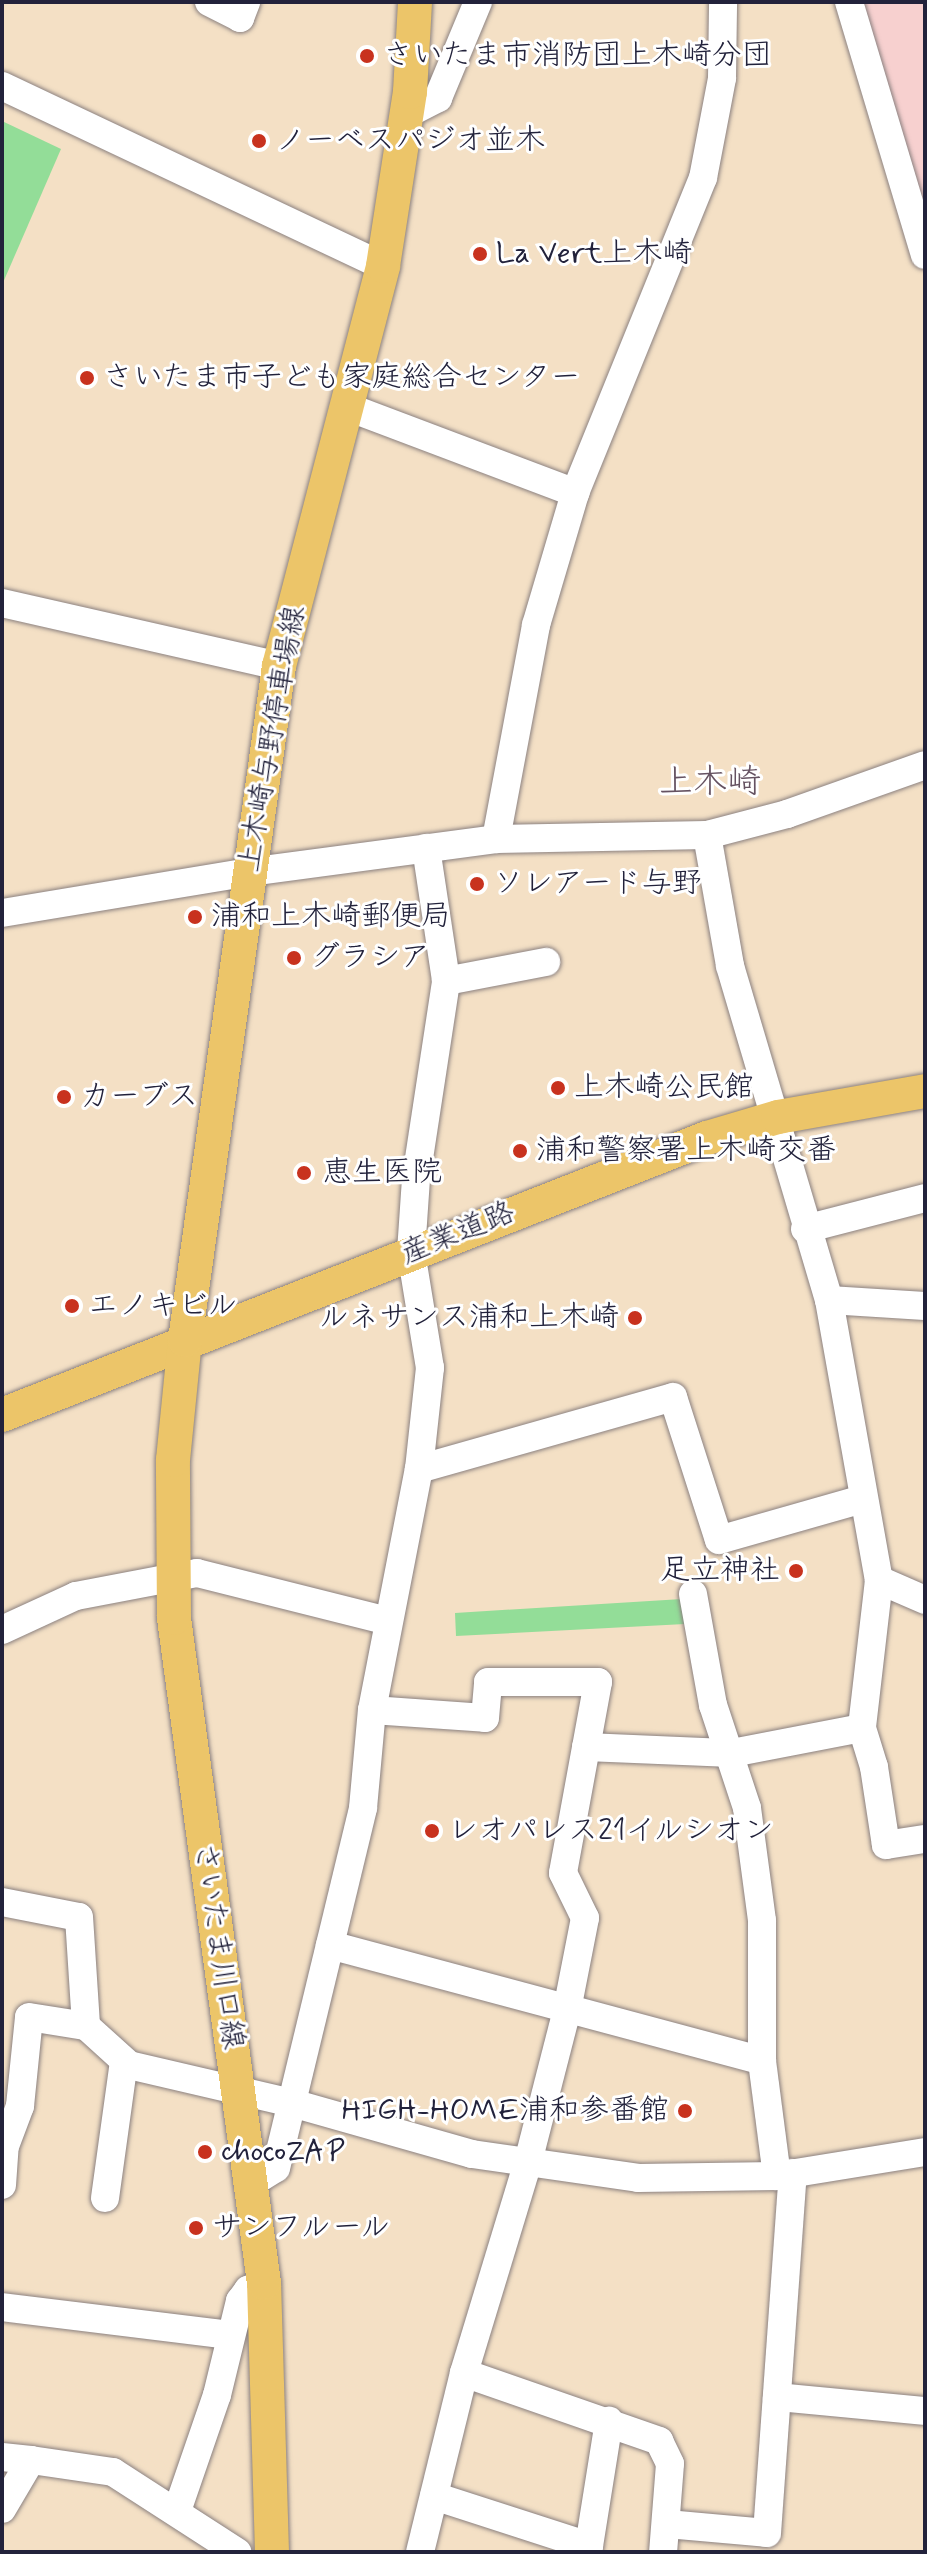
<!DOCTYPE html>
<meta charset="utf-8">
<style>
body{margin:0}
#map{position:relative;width:927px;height:2554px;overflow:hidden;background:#f4e0c5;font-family:Mynerve,"Klee One",sans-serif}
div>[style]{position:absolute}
.built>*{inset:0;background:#f7d0cf}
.green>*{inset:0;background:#93dd98}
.roads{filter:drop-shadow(0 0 2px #8b8180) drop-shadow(0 0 2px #8b8180)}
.minor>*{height:28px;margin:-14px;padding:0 14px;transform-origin:14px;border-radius:14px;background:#fff}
.major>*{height:34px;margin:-17px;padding:0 17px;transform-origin:17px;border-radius:17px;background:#ecc569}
.dots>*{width:22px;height:22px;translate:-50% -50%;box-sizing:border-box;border:4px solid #fff;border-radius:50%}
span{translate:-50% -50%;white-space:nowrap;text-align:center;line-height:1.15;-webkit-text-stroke:6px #fff;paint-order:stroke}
.poi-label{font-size:30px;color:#22223b}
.left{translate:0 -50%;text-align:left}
.right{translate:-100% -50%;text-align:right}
.street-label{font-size:30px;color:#22223b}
.quarter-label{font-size:34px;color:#655261}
.frame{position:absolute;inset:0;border:4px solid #22223b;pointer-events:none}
</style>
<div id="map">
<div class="built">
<div style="clip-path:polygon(862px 2px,925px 2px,925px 213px)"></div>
</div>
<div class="green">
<div style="clip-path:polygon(2px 121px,61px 149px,2px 285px)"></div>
<div style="clip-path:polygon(682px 1599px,685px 1624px,456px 1636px,455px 1613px)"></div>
</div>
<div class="roads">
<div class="minor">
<div style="left:209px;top:2px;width:35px;rotate:27deg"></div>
<div style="left:240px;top:18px;width:17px;rotate:-69deg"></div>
<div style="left:849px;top:2px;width:264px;rotate:73.3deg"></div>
<div style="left:2px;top:86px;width:421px;rotate:25.3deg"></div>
<div style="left:407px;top:114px;width:35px;rotate:-27deg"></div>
<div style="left:438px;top:98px;width:104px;rotate:-67.4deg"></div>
<div style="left:348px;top:407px;width:243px;rotate:20.7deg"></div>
<div style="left:2px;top:603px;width:284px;rotate:12.8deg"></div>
<div style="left:707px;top:835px;width:133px;rotate:80deg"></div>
<div style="left:730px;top:966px;width:348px;rotate:73.5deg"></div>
<div style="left:829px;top:1300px;width:284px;rotate:79.9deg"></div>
<div style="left:879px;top:1580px;width:149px;rotate:96.6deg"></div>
<div style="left:862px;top:1728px;width:41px;rotate:72.9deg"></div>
<div style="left:874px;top:1767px;width:79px;rotate:81.3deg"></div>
<div style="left:886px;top:1845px;width:39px;rotate:-9deg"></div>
<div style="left:496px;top:839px;width:218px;rotate:-79.4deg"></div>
<div style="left:536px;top:625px;width:138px;rotate:-73.5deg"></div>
<div style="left:575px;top:493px;width:340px;rotate:-67.9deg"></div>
<div style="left:703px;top:178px;width:102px;rotate:-79.2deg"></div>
<div style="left:722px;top:78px;width:76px;rotate:-89.2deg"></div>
<div style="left:426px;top:848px;width:134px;rotate:81.4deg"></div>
<div style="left:2px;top:913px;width:250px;rotate:-9.4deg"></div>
<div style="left:249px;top:872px;width:249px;rotate:-7.6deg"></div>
<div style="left:496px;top:839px;width:211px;rotate:-1.1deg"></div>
<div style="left:707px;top:835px;width:83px;rotate:-14.7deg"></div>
<div style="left:787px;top:814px;width:146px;rotate:-19.5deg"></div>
<div style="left:805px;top:1229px;width:124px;rotate:-14.5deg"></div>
<div style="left:829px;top:1300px;width:96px;rotate:3.6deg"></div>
<div style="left:419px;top:1469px;width:264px;rotate:-15.8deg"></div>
<div style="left:673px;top:1397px;width:150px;rotate:72.2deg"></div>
<div style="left:719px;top:1540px;width:150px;rotate:-15.9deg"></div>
<div style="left:879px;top:1580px;width:50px;rotate:23.5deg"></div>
<div style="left:693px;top:1594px;width:113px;rotate:79.8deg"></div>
<div style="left:713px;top:1705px;width:108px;rotate:71.7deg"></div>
<div style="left:747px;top:1808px;width:114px;rotate:82.4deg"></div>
<div style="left:762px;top:1921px;width:140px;rotate:90deg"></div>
<div style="left:762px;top:2061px;width:116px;rotate:82.6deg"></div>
<div style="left:2px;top:1630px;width:81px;rotate:-24.7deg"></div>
<div style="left:76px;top:1596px;width:123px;rotate:-10.8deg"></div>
<div style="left:197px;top:1573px;width:197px;rotate:14.1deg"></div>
<div style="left:372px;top:1710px;width:113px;rotate:4deg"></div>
<div style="left:485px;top:1718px;width:36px;rotate:-85deg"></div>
<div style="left:488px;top:1682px;width:110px"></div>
<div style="left:598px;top:1682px;width:194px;rotate:100.4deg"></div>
<div style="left:563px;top:1873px;width:50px;rotate:63.9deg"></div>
<div style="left:585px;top:1918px;width:94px;rotate:101.1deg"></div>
<div style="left:567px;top:2010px;width:157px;rotate:104.4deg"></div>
<div style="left:528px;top:2162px;width:220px;rotate:106.9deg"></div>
<div style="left:464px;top:2373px;width:184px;rotate:103.8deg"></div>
<div style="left:586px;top:1747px;width:146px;rotate:2.4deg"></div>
<div style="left:732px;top:1753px;width:132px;rotate:-10.9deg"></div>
<div style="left:2px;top:1902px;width:78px;rotate:11deg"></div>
<div style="left:79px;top:1917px;width:109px;rotate:86.3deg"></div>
<div style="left:86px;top:2026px;width:58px;rotate:42.2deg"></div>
<div style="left:129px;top:2065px;width:167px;rotate:13.1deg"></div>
<div style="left:292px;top:2103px;width:187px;rotate:15.8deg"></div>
<div style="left:472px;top:2154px;width:168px;rotate:8.2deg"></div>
<div style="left:638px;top:2178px;width:139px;rotate:-0.8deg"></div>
<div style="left:777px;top:2176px;width:150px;rotate:-9.2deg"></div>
<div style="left:330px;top:1945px;width:447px;rotate:15deg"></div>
<div style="left:252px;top:2183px;width:28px;rotate:-32deg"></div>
<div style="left:276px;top:2168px;width:370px;rotate:-76.4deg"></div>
<div style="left:363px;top:1808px;width:98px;rotate:-84.8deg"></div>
<div style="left:372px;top:1710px;width:246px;rotate:-79deg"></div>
<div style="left:419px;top:1469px;width:102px;rotate:-83.8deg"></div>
<div style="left:430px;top:1368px;width:118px;rotate:-99.3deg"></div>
<div style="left:411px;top:1252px;width:74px;rotate:-86.1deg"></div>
<div style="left:416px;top:1178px;width:199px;rotate:-81.3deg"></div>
<div style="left:446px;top:981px;width:102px;rotate:-10.8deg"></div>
<div style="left:2px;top:2185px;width:39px;rotate:-86deg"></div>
<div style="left:5px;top:2146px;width:43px;rotate:-69.4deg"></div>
<div style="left:20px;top:2106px;width:89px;rotate:-84.2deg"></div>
<div style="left:29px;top:2017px;width:58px;rotate:9deg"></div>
<div style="left:105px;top:2198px;width:138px;rotate:-82.1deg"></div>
<div style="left:2px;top:2307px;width:230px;rotate:7deg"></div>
<div style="left:464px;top:2373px;width:207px;rotate:19.2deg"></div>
<div style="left:659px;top:2441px;width:25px;rotate:64deg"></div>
<div style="left:670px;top:2464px;width:88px;rotate:94.5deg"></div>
<div style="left:777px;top:2397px;width:149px;rotate:5.4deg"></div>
<div style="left:2px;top:2457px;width:29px;rotate:6deg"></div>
<div style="left:434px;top:2496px;width:163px;rotate:17.9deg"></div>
<div style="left:589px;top:2546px;width:127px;rotate:-80.9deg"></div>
<div style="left:2px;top:2509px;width:57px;rotate:-59.4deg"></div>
<div style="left:31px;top:2460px;width:83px;rotate:8.3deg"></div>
<div style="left:113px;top:2472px;width:148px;rotate:32.8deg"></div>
<div style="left:177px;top:2511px;width:123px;rotate:-71deg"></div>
<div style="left:217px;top:2395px;width:97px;rotate:-76.3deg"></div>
<div style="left:240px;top:2301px;width:14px;rotate:-54deg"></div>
<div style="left:248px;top:2290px;width:17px;rotate:-24deg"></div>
<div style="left:667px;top:2524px;width:100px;rotate:5.1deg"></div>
<div style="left:767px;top:2533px;width:361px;rotate:-85.9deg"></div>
</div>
<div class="major">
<div style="left:2px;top:1415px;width:757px;rotate:-21.45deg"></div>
<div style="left:707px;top:1138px;width:74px;rotate:-16.5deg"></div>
<div style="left:778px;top:1117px;width:149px;rotate:-10deg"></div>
<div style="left:272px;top:2552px;width:269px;rotate:-91.7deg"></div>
<div style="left:264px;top:2283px;width:671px;rotate:-97.71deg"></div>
<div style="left:174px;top:1618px;width:158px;rotate:-90.4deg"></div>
<div style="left:173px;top:1460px;width:121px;rotate:-84.3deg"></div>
<div style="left:185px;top:1340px;width:681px;rotate:-82.06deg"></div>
<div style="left:279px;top:666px;width:413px;rotate:-75.4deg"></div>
<div style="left:383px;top:266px;width:176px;rotate:-81.2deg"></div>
<div style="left:410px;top:92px;width:90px;rotate:-86.8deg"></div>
</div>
</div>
<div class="dots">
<div style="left:367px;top:56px;background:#c8321e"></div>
<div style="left:259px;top:141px;background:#c8321e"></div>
<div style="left:480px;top:254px;background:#c8321e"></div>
<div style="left:87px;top:378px;background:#c8321e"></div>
<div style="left:477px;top:884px;background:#c8321e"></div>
<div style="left:195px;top:917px;background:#c8321e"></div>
<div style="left:294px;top:958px;background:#c8321e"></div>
<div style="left:558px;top:1088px;background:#c8321e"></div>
<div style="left:64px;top:1097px;background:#c8321e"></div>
<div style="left:520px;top:1151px;background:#c8321e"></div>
<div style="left:304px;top:1173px;background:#c8321e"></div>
<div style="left:72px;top:1306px;background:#c8321e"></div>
<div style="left:635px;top:1318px;background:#c8321e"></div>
<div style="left:796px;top:1571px;background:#c8321e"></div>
<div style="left:432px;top:1831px;background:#c8321e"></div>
<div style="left:685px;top:2111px;background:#c8321e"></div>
<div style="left:205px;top:2152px;background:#c8321e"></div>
<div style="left:196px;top:2228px;background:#c8321e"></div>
</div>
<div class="poi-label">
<span class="left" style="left:383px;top:56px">さいたま市消防団上木崎分団</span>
<span class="left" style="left:275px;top:141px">ノーベスパジオ並木</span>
<span class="left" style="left:496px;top:254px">La Vert上木崎</span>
<span class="left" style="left:103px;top:378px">さいたま市子ども家庭総合センター</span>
<span class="left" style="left:493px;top:884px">ソレアード与野</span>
<span class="left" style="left:211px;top:917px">浦和上木崎郵便局</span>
<span class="left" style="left:310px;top:958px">グラシア</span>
<span class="left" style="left:574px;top:1088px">上木崎公民館</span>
<span class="left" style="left:80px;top:1097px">カーブス</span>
<span class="left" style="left:536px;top:1151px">浦和警察署上木崎交番</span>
<span class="left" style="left:322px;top:1173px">恵生医院</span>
<span class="left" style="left:88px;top:1306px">エノキビル</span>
<span class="right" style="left:619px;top:1318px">ルネサンス浦和上木崎</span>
<span class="right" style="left:780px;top:1571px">足立神社</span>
<span class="left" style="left:448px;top:1831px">レオパレス21イルシオン</span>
<span class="right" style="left:669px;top:2111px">HIGH-HOME浦和参番館</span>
<span class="left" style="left:221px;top:2152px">chocoZAP</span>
<span class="left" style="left:212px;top:2228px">サンフルール</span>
</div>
<div class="street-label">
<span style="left:273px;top:739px;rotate:-80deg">上木崎与野停車場線</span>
<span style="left:458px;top:1234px;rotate:-22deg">産業道路</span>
<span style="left:218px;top:1946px;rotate:82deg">さいたま川口線</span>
</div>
<div class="quarter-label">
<span style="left:710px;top:783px">上木崎</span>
</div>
<div class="frame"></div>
</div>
